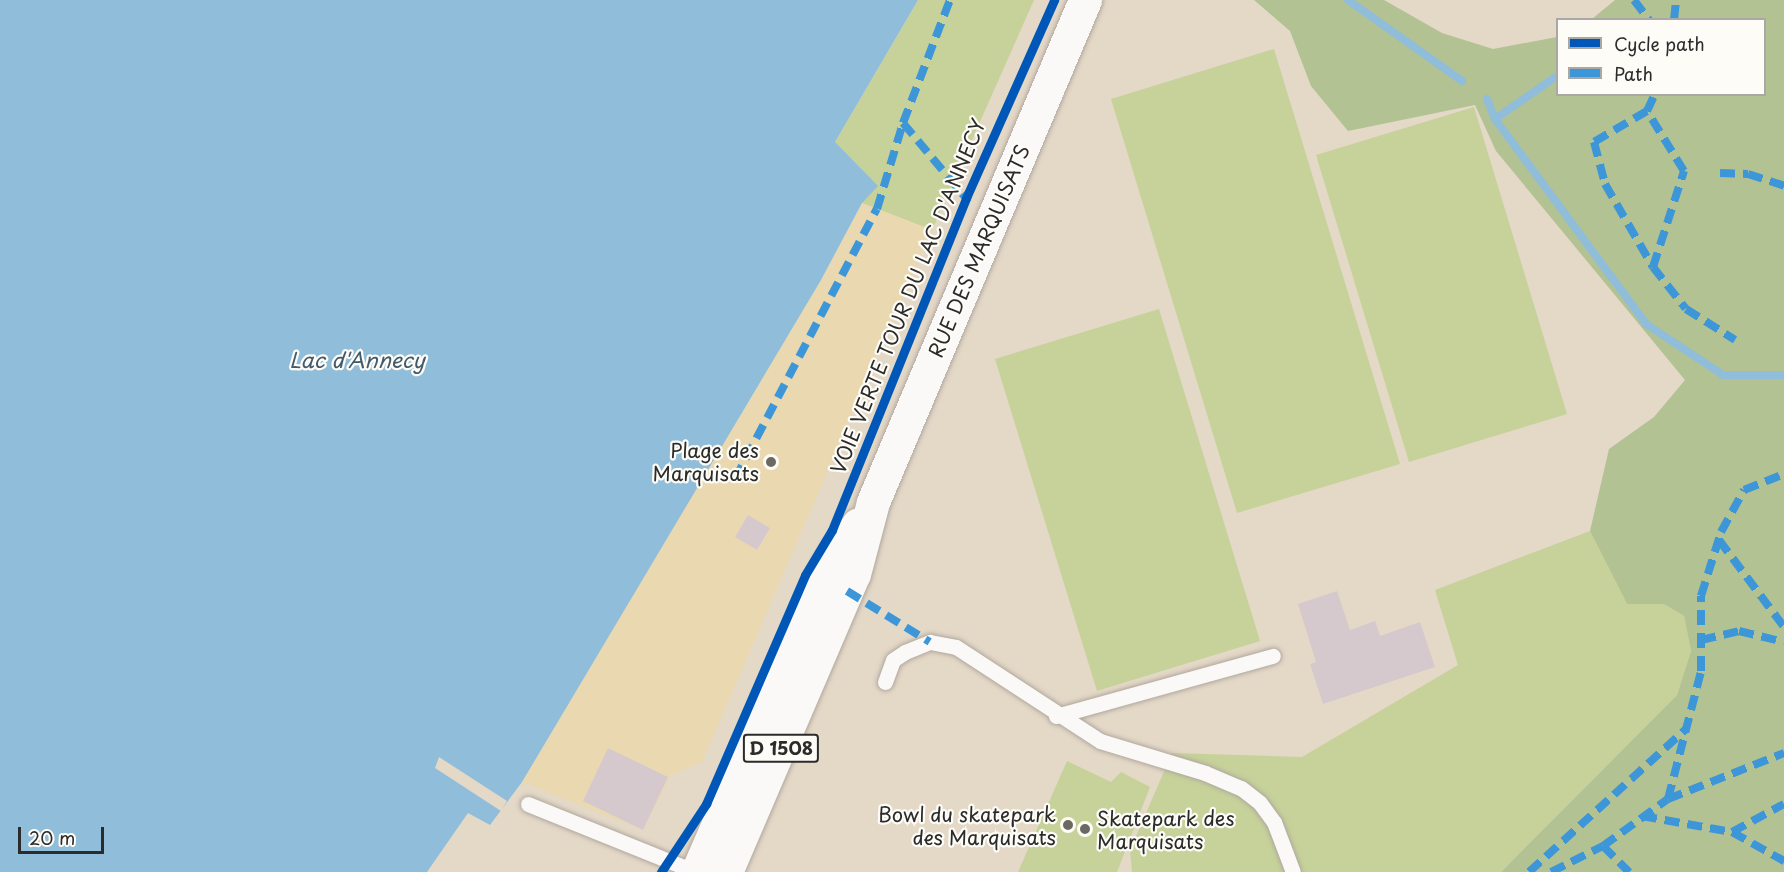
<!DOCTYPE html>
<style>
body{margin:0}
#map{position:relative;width:1784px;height:872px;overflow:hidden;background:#e4d8c7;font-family:"Playpen Sans",sans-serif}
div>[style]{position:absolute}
.green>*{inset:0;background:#c6d29a}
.forest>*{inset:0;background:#b2c292}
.sand>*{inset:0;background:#ead9b0}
.water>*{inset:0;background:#90bdda}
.pier>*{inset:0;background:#e4d8c7}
.stream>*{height:8px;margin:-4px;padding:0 4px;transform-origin:4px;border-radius:4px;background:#90bdda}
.building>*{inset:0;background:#d6c9cd}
.roads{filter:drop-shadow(0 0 2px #b0a89e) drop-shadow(0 0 2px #b0a89e)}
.service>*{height:15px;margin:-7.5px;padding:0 7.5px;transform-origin:7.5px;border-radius:7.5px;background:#fbf9f7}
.primary>*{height:33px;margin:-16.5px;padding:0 16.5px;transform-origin:16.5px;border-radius:16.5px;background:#fbf9f7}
.quiet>*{height:8px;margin-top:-4px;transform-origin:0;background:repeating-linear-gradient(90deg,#3c96d7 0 15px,transparent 0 23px)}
.cycleway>*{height:9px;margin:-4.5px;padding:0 4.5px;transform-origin:4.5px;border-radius:4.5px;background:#0057b8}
.dots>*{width:16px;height:16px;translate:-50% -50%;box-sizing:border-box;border:3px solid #fdfcf7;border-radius:50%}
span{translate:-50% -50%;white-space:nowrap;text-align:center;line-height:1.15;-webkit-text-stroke:4.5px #fdfcf7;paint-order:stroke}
.shield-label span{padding:2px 4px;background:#fdfcf7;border:2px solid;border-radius:4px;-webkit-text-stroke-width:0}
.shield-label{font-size:18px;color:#2b2b2b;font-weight:700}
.street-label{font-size:20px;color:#2b2b2b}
.poi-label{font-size:20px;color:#2b2b2b}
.right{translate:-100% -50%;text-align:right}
.left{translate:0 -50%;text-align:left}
.water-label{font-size:21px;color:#425a6b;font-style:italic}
.legend{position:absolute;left:1556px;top:18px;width:210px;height:78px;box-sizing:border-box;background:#fdfcf7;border:2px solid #a9a8a5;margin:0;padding:8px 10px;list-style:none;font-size:18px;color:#2b2b2b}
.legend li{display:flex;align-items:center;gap:12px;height:30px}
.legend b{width:30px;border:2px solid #a9a8a5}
.scale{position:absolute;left:18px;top:827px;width:86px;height:27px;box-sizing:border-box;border:3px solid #2b2b2b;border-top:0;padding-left:8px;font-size:18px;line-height:21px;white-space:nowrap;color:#2b2b2b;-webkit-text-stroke:4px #fdfcf7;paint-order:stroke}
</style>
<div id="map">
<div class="green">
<div style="clip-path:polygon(918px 0,1034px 0,932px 230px,862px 203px,835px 142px)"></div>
<div style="clip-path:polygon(1274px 49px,1400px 464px,1237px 513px,1111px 99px)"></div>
<div style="clip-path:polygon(1474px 107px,1567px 414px,1409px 462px,1316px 155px)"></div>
<div style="clip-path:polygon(1159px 309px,1260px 641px,1097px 691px,995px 359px)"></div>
<div style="clip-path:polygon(1590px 531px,1627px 604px,1664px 604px,1684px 616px,1691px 651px,1677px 695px,1501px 872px,1132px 872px,1130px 850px,1172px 753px,1302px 757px,1458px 665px,1435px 590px)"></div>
<div style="clip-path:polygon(1067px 761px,1111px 782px,1121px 772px,1150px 787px,1117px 872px,1018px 872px)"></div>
</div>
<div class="forest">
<div style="clip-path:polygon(1254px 0,1384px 0,1442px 33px,1493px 49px,1557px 37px,1558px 94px,1764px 94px,1764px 20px,1592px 19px,1615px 0,1784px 0,1784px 872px,1501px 872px,1677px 695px,1691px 651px,1684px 616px,1664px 604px,1627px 604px,1590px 531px,1609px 449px,1654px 417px,1685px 380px,1496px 151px,1475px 105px,1348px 131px,1311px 86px,1290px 31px)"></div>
</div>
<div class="sand">
<div style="clip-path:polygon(862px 203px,932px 230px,702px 762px,671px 775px,643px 830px,522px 782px,821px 280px)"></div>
</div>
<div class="water">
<div style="clip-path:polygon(0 0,918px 0,835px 142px,878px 186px,862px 203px,821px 280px,522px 782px,490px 825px,468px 813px,427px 872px,0 872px)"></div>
</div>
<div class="pier">
<div style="clip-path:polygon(439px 757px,507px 801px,501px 811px,435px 768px)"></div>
</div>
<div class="stream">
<div style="left:1348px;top:0;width:140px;rotate:35.4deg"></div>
<div style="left:1487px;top:99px;width:22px;rotate:68deg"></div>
<div style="left:1495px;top:119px;width:255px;rotate:53.6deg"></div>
<div style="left:1646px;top:324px;width:92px;rotate:33.5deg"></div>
<div style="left:1723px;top:375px;width:61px"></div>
<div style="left:1495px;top:119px;width:77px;rotate:-34.9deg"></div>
</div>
<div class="building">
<div style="clip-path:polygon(748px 515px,770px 528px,757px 550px,735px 537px)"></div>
<div style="clip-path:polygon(1337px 591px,1350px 630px,1375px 621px,1380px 636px,1420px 622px,1435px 667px,1323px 704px,1310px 664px,1316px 662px,1298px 604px)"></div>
<div style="clip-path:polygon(608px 748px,668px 777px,643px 830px,583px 801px)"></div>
</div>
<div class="roads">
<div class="service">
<div style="left:885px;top:682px;width:23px;rotate:-70deg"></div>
<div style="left:893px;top:660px;width:14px;rotate:-34deg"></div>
<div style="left:905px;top:652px;width:27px;rotate:-22deg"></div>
<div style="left:930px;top:642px;width:26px;rotate:11deg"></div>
<div style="left:956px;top:647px;width:172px;rotate:33.1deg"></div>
<div style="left:1100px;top:741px;width:110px;rotate:16.9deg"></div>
<div style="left:1205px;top:773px;width:39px;rotate:23deg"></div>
<div style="left:1241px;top:788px;width:24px;rotate:38deg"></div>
<div style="left:1260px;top:803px;width:24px;rotate:54deg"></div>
<div style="left:1274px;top:822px;width:53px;rotate:69.2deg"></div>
<div style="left:1056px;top:716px;width:225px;rotate:-15.5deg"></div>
<div style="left:528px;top:804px;width:181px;rotate:22deg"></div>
</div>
<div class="primary">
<div style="left:697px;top:872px;width:334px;rotate:-66.5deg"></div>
<div style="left:830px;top:566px;width:50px;rotate:-56.3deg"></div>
<div style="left:726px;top:872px;width:324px;rotate:-66.8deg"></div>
<div style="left:854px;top:574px;width:74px;rotate:-75.2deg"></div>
<div style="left:873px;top:502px;width:545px;rotate:-67.11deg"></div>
</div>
</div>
<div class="quiet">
<div style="left:1634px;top:0;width:25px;rotate:53deg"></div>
<div style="left:1674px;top:20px;width:20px;rotate:-84deg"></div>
<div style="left:1647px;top:111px;width:61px;rotate:149.7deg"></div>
<div style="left:1594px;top:142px;width:43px;rotate:75.3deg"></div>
<div style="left:1605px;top:184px;width:96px;rotate:60deg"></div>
<div style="left:1653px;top:267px;width:101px;rotate:-72.1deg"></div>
<div style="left:1684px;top:171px;width:70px;rotate:-121.7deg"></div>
<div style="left:1647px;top:111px;width:19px;rotate:-65deg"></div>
<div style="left:903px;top:123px;width:98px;rotate:50deg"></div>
<div style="left:1720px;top:173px;width:28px;rotate:2deg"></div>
<div style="left:1748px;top:174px;width:38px;rotate:18deg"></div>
<div style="left:1653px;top:267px;width:53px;rotate:51.8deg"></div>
<div style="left:1686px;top:309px;width:58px;rotate:32.3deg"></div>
<div style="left:735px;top:479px;width:305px;rotate:-62.3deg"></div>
<div style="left:877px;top:209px;width:90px;rotate:-73.2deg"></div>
<div style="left:903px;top:123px;width:132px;rotate:-69.1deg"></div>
<div style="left:1719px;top:540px;width:109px;rotate:53.2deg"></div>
<div style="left:847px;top:591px;width:97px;rotate:31.6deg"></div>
<div style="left:1701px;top:640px;width:39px;rotate:-13deg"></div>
<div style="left:1739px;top:631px;width:46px;rotate:13.7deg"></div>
<div style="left:1668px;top:799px;width:125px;rotate:-21.6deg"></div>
<div style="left:1642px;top:816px;width:91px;rotate:10.1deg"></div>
<div style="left:1732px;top:832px;width:59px;rotate:-28.3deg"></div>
<div style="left:1732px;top:832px;width:60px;rotate:29.1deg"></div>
<div style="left:1603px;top:846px;width:37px;rotate:45deg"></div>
<div style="left:1529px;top:872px;width:212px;rotate:-42.3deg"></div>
<div style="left:1551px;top:872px;width:58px;rotate:-26.6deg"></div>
<div style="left:1603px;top:846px;width:80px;rotate:-35.9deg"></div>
<div style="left:1668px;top:799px;width:132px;rotate:-75.5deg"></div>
<div style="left:1701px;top:671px;width:75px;rotate:-90deg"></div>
<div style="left:1701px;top:596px;width:67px;rotate:-72.6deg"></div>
<div style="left:1721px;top:532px;width:48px;rotate:-61.3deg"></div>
<div style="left:1744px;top:490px;width:43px;rotate:-21.8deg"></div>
</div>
<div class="cycleway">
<div style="left:661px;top:872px;width:82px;rotate:-56.5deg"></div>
<div style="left:706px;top:804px;width:249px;rotate:-66.6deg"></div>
<div style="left:805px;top:575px;width:52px;rotate:-59deg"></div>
<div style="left:832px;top:530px;width:358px;rotate:-68deg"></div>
<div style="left:966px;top:198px;width:217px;rotate:-66deg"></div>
</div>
<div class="dots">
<div style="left:771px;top:462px;background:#6c6862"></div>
<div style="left:1068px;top:825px;background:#6c6862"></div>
<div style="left:1085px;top:829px;background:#6c6862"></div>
</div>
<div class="shield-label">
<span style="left:781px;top:748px">D 1508</span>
</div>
<div class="street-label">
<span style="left:979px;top:251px;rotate:-67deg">RUE DES MARQUISATS</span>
<span style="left:908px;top:296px;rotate:-68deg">VOIE VERTE TOUR DU LAC D'ANNECY</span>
</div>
<div class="poi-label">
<span class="right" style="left:759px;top:462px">Plage des<br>Marquisats</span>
<span class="right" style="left:1056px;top:826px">Bowl du skatepark<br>des Marquisats</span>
<span class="left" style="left:1097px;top:830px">Skatepark des<br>Marquisats</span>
</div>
<div class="water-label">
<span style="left:357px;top:359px">Lac d'Annecy</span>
</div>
<ul class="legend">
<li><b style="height:8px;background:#0057b8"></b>Cycle path</li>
<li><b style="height:8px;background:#3c96d7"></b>Path</li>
</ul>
<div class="scale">20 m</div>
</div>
